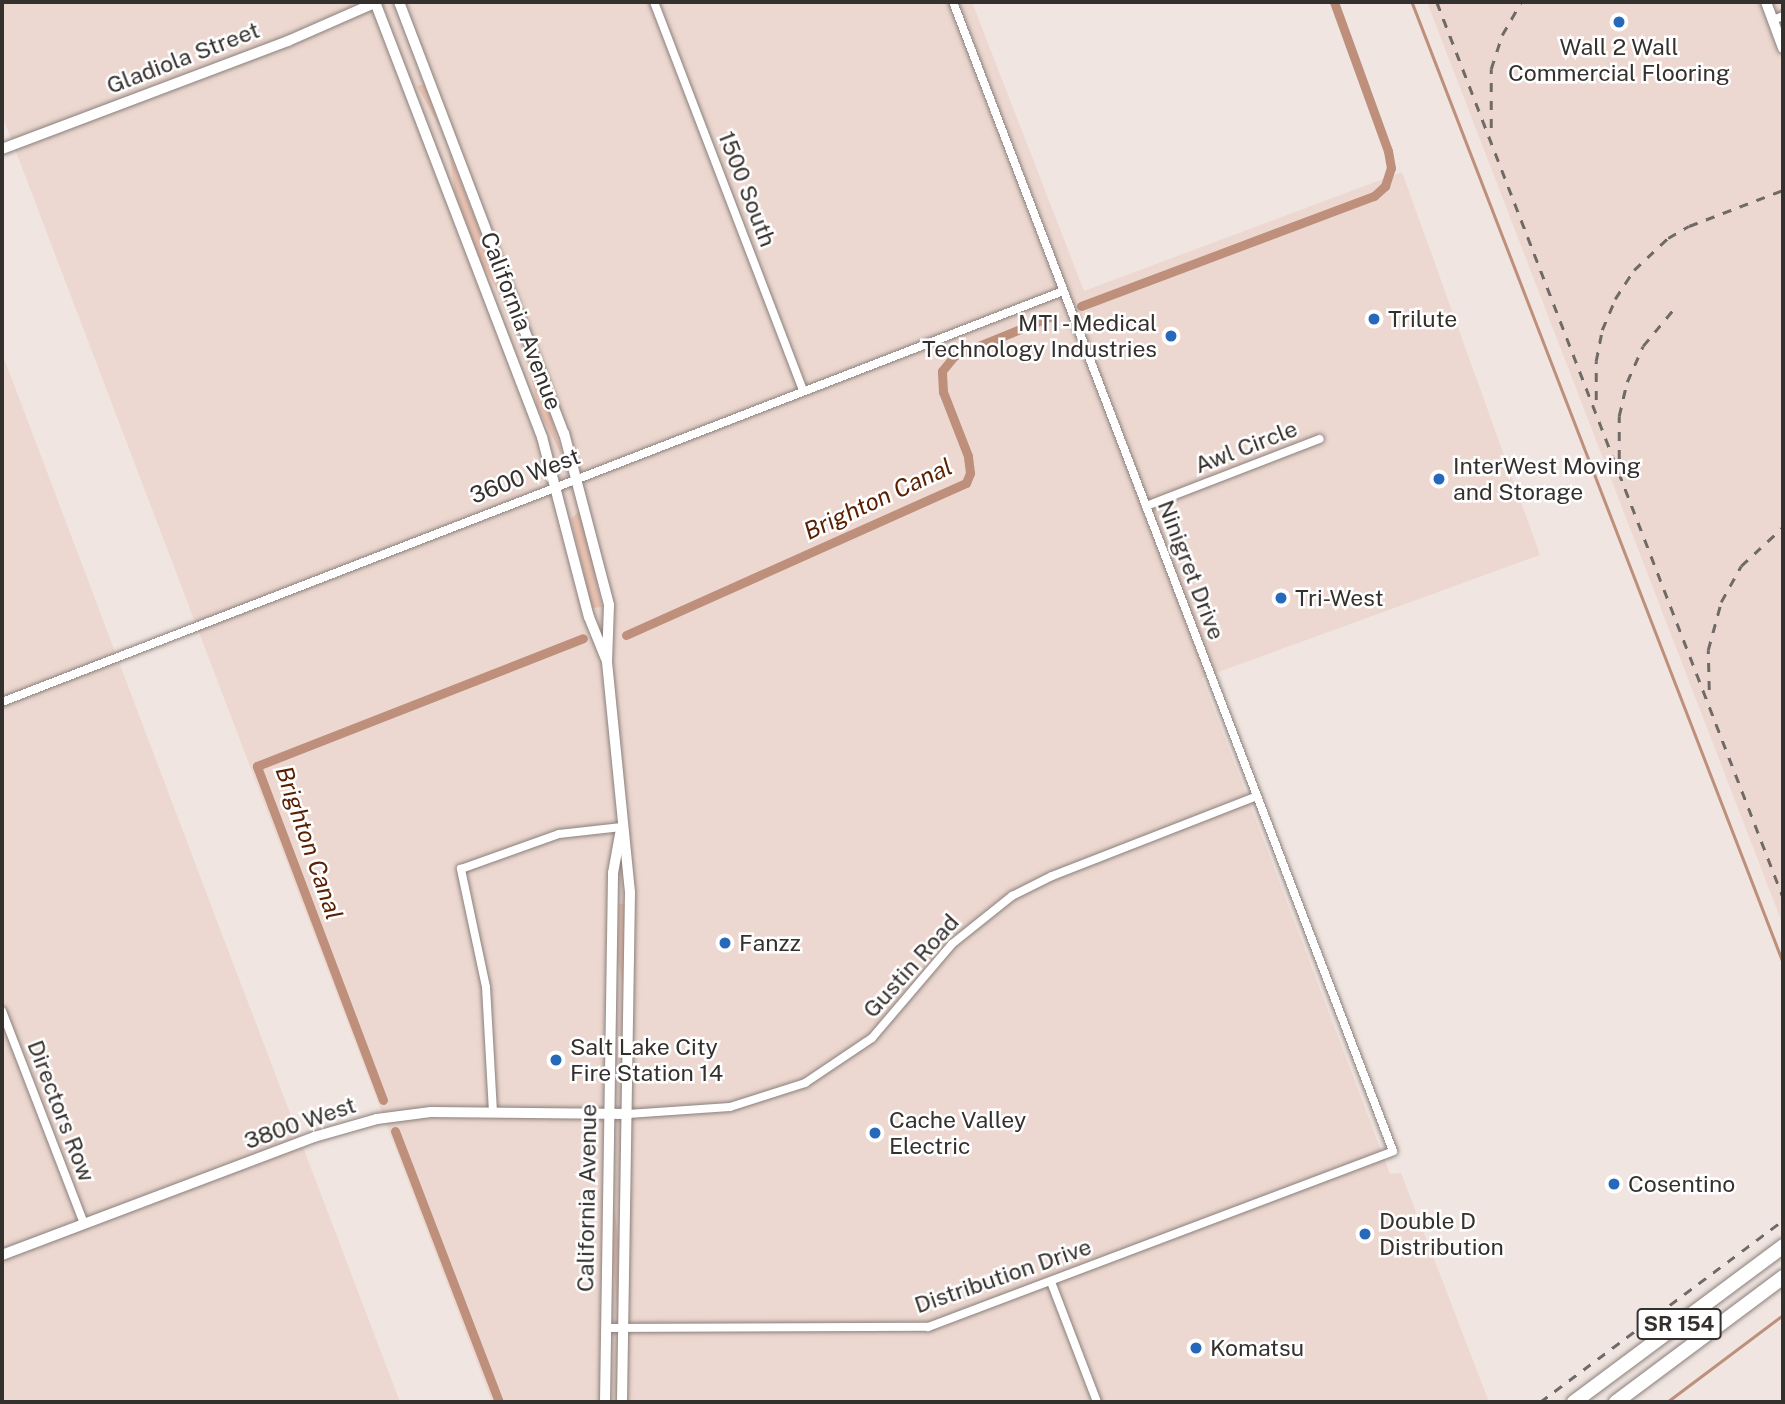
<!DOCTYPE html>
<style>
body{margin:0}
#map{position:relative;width:1785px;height:1404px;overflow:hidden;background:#f0e5e0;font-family:"Public Sans",sans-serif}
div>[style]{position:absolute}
.built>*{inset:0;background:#ecd8d0}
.green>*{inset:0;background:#e9c2b1}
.stream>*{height:2.5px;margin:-1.25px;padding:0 1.25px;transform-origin:1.25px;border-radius:1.25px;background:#be8f7b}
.canal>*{height:9px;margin:-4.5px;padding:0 4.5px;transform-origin:4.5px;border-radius:4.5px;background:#be8f7b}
.roads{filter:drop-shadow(0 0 2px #8a7f7b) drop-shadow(0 0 2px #8a7f7b)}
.street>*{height:8px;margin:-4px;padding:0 4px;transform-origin:4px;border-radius:4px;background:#fff}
.secondary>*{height:10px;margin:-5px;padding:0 5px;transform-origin:5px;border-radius:5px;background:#fff}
.highway>*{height:14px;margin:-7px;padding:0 7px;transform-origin:7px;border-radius:7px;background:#fff}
.rail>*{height:2.5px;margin-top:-1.25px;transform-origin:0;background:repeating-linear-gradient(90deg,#706a67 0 9px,transparent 0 18px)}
.dots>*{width:19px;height:19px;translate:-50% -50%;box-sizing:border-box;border:4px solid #fff;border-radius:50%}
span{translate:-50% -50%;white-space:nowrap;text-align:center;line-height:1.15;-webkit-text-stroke:5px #fff;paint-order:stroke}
.shield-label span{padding:2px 5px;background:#fff;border:2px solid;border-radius:5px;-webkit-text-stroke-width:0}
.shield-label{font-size:21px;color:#34302e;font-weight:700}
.poi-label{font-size:23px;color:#34302e}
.left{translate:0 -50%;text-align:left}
.right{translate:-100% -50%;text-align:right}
.street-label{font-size:23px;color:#34302e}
.water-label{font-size:24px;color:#581f00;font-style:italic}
.frame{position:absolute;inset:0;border:4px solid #34302e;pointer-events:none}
</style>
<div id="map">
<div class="built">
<div style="clip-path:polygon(2px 2px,972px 2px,1084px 291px,1402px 172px,1540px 555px,1202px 678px,1390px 1174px,1401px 1173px,1489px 1402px,492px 1402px,2px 115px)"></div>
<div style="clip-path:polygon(1427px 2px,1783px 2px,1783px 925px)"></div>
<div style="clip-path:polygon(2px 353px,209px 900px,400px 1402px,2px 1402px)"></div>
</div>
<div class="green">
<div style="clip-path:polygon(424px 84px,440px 127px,417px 86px)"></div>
<div style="clip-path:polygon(449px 152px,516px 322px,481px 262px,455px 192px)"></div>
<div style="clip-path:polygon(526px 349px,545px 396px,562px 455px,537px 407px)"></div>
<div style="clip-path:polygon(581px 509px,602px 607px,592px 608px,571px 519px)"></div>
<div style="clip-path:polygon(619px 904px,625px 904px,623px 984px,618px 960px)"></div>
<div style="clip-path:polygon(614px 1209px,619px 1242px,617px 1308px,613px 1257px)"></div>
</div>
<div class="stream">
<div style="left:1412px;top:2px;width:1029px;rotate:68.87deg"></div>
<div style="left:1667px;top:1402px;width:145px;rotate:-36.9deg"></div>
</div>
<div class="canal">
<div style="left:1081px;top:306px;width:313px;rotate:-20.6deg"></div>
<div style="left:1374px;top:196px;width:15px;rotate:-42deg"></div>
<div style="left:1385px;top:186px;width:19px;rotate:-72deg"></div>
<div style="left:1391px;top:168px;width:17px;rotate:-100deg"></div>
<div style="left:1388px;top:151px;width:158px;rotate:-109.9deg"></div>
<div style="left:626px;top:635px;width:372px;rotate:-24.1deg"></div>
<div style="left:966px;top:483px;width:11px;rotate:-68deg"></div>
<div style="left:970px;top:473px;width:17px;rotate:-97deg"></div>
<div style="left:968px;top:456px;width:69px;rotate:-111.3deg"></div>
<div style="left:943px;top:392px;width:21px;rotate:-93deg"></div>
<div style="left:942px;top:371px;width:19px;rotate:-51deg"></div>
<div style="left:954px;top:356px;width:106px;rotate:-22.2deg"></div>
<div style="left:383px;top:1100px;width:357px;rotate:-110.7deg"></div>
<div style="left:257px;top:766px;width:350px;rotate:-21.4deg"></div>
<div style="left:395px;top:1131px;width:290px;rotate:69deg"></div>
</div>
<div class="roads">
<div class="street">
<div style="left:654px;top:2px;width:416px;rotate:69deg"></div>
<div style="left:1773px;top:20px;width:11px;rotate:-22deg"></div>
<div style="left:1146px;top:506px;width:186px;rotate:-21.1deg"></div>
<div style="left:2px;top:702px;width:1138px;rotate:-21.17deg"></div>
<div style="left:2px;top:1011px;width:228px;rotate:68.9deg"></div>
<div style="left:493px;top:1112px;width:125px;rotate:-93.2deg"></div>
<div style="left:486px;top:987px;width:121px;rotate:-102deg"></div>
<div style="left:461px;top:869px;width:104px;rotate:-19.7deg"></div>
<div style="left:559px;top:834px;width:63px;rotate:-6.3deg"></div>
<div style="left:628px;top:1114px;width:102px;rotate:-3.9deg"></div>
<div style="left:730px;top:1107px;width:79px;rotate:-17.7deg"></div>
<div style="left:805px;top:1083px;width:81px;rotate:-33.9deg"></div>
<div style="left:872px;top:1038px;width:123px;rotate:-49.6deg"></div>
<div style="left:952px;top:944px;width:77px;rotate:-38.7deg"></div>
<div style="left:1012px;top:896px;width:45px;rotate:-26.6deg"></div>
<div style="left:1052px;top:876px;width:220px;rotate:-21.3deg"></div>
<div style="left:1051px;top:1282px;width:129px;rotate:69deg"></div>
<div style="left:606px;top:1328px;width:322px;rotate:-0.2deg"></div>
<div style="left:928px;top:1327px;width:497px;rotate:-20.7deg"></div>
<div style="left:1393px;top:1151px;width:1230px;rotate:-110.95deg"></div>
</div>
<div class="secondary">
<div style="left:375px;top:2px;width:466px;rotate:69deg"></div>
<div style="left:542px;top:437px;width:186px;rotate:75.4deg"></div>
<div style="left:589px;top:617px;width:45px;rotate:68deg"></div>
<div style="left:399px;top:2px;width:462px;rotate:69.1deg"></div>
<div style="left:564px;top:433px;width:178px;rotate:75.3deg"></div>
<div style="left:609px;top:605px;width:57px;rotate:92deg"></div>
<div style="left:607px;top:662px;width:231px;rotate:84.3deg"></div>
<div style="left:630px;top:892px;width:510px;rotate:90.9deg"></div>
<div style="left:1766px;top:2px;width:49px;rotate:69.7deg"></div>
<div style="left:2px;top:149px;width:306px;rotate:-20.7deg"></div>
<div style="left:288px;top:41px;width:97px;rotate:-23.7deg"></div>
<div style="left:2px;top:1255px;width:334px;rotate:-20.7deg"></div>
<div style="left:314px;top:1137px;width:66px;rotate:-15.9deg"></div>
<div style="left:377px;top:1119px;width:54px;rotate:-7.4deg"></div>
<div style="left:431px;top:1112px;width:197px;rotate:0.6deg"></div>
<div style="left:605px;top:1402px;width:529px;rotate:-89.13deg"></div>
<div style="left:613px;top:873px;width:45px;rotate:-79.7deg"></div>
</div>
<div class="highway">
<div style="left:1574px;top:1402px;width:261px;rotate:-36.7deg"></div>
<div style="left:1616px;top:1402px;width:209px;rotate:-36.8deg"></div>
</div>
</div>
<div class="rail">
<div style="left:1437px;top:2px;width:960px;rotate:68.86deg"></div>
<div style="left:1491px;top:128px;width:59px;rotate:-90deg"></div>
<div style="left:1491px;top:69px;width:36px;rotate:-72deg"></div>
<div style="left:1502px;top:35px;width:38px;rotate:-60deg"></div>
<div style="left:1596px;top:400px;width:39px;rotate:-90deg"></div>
<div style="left:1596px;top:361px;width:32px;rotate:-79deg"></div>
<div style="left:1602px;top:330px;width:34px;rotate:-67deg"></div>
<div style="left:1615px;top:299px;width:35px;rotate:-57deg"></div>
<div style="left:1634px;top:270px;width:47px;rotate:-43.3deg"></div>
<div style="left:1668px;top:238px;width:24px;rotate:-30deg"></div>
<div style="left:1689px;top:226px;width:101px;rotate:-21deg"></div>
<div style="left:1619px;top:459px;width:43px;rotate:-90deg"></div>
<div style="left:1619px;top:416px;width:35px;rotate:-77deg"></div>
<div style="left:1627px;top:382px;width:39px;rotate:-66deg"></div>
<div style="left:1643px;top:346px;width:47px;rotate:-50.2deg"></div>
<div style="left:1709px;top:690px;width:40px;rotate:-91.4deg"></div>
<div style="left:1708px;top:650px;width:50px;rotate:-74.8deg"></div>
<div style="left:1721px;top:602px;width:41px;rotate:-60.9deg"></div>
<div style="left:1741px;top:566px;width:57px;rotate:-42.9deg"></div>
<div style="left:1540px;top:1402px;width:304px;rotate:-36.8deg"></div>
</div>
<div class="dots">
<div style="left:1619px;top:22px;background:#2668b9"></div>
<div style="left:1374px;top:319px;background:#2668b9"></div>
<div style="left:1171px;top:336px;background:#2668b9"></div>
<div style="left:1439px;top:479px;background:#2668b9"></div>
<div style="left:1281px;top:598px;background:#2668b9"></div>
<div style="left:725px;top:943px;background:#2668b9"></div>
<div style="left:556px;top:1060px;background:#2668b9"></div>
<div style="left:875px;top:1133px;background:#2668b9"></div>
<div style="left:1614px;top:1184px;background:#2668b9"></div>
<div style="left:1365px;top:1234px;background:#2668b9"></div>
<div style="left:1196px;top:1348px;background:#2668b9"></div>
</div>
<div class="shield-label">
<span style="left:1679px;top:1324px">SR 154</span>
</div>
<div class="poi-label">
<span style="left:1619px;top:60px">Wall 2 Wall<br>Commercial Flooring</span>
<span class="left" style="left:1388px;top:319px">Trilute</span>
<span class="right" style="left:1157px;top:336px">MTI - Medical<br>Technology Industries</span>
<span class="left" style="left:1453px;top:479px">InterWest Moving<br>and Storage</span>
<span class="left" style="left:1295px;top:598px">Tri-West</span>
<span class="left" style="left:739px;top:943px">Fanzz</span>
<span class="left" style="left:570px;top:1060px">Salt Lake City<br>Fire Station 14</span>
<span class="left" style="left:889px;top:1133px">Cache Valley<br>Electric</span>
<span class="left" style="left:1628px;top:1184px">Cosentino</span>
<span class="left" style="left:1379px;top:1234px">Double D<br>Distribution</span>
<span class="left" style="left:1210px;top:1348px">Komatsu</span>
</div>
<div class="street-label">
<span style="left:183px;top:58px;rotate:-21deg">Gladiola Street</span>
<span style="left:747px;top:189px;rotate:69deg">1500 South</span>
<span style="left:521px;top:321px;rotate:69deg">California Avenue</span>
<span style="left:1246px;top:447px;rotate:-21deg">Awl Circle</span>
<span style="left:525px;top:476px;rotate:-21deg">3600 West</span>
<span style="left:1191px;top:570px;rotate:69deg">Ninigret Drive</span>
<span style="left:911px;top:966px;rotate:-48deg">Gustin Road</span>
<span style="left:61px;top:1111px;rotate:69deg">Directors Row</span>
<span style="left:300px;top:1123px;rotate:-19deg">3800 West</span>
<span style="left:587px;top:1198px;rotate:-89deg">California Avenue</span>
<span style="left:1003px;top:1276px;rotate:-19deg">Distribution Drive</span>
</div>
<div class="water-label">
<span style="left:878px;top:499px;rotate:-25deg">Brighton Canal</span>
<span style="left:309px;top:843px;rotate:71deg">Brighton Canal</span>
</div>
<div class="frame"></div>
</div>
